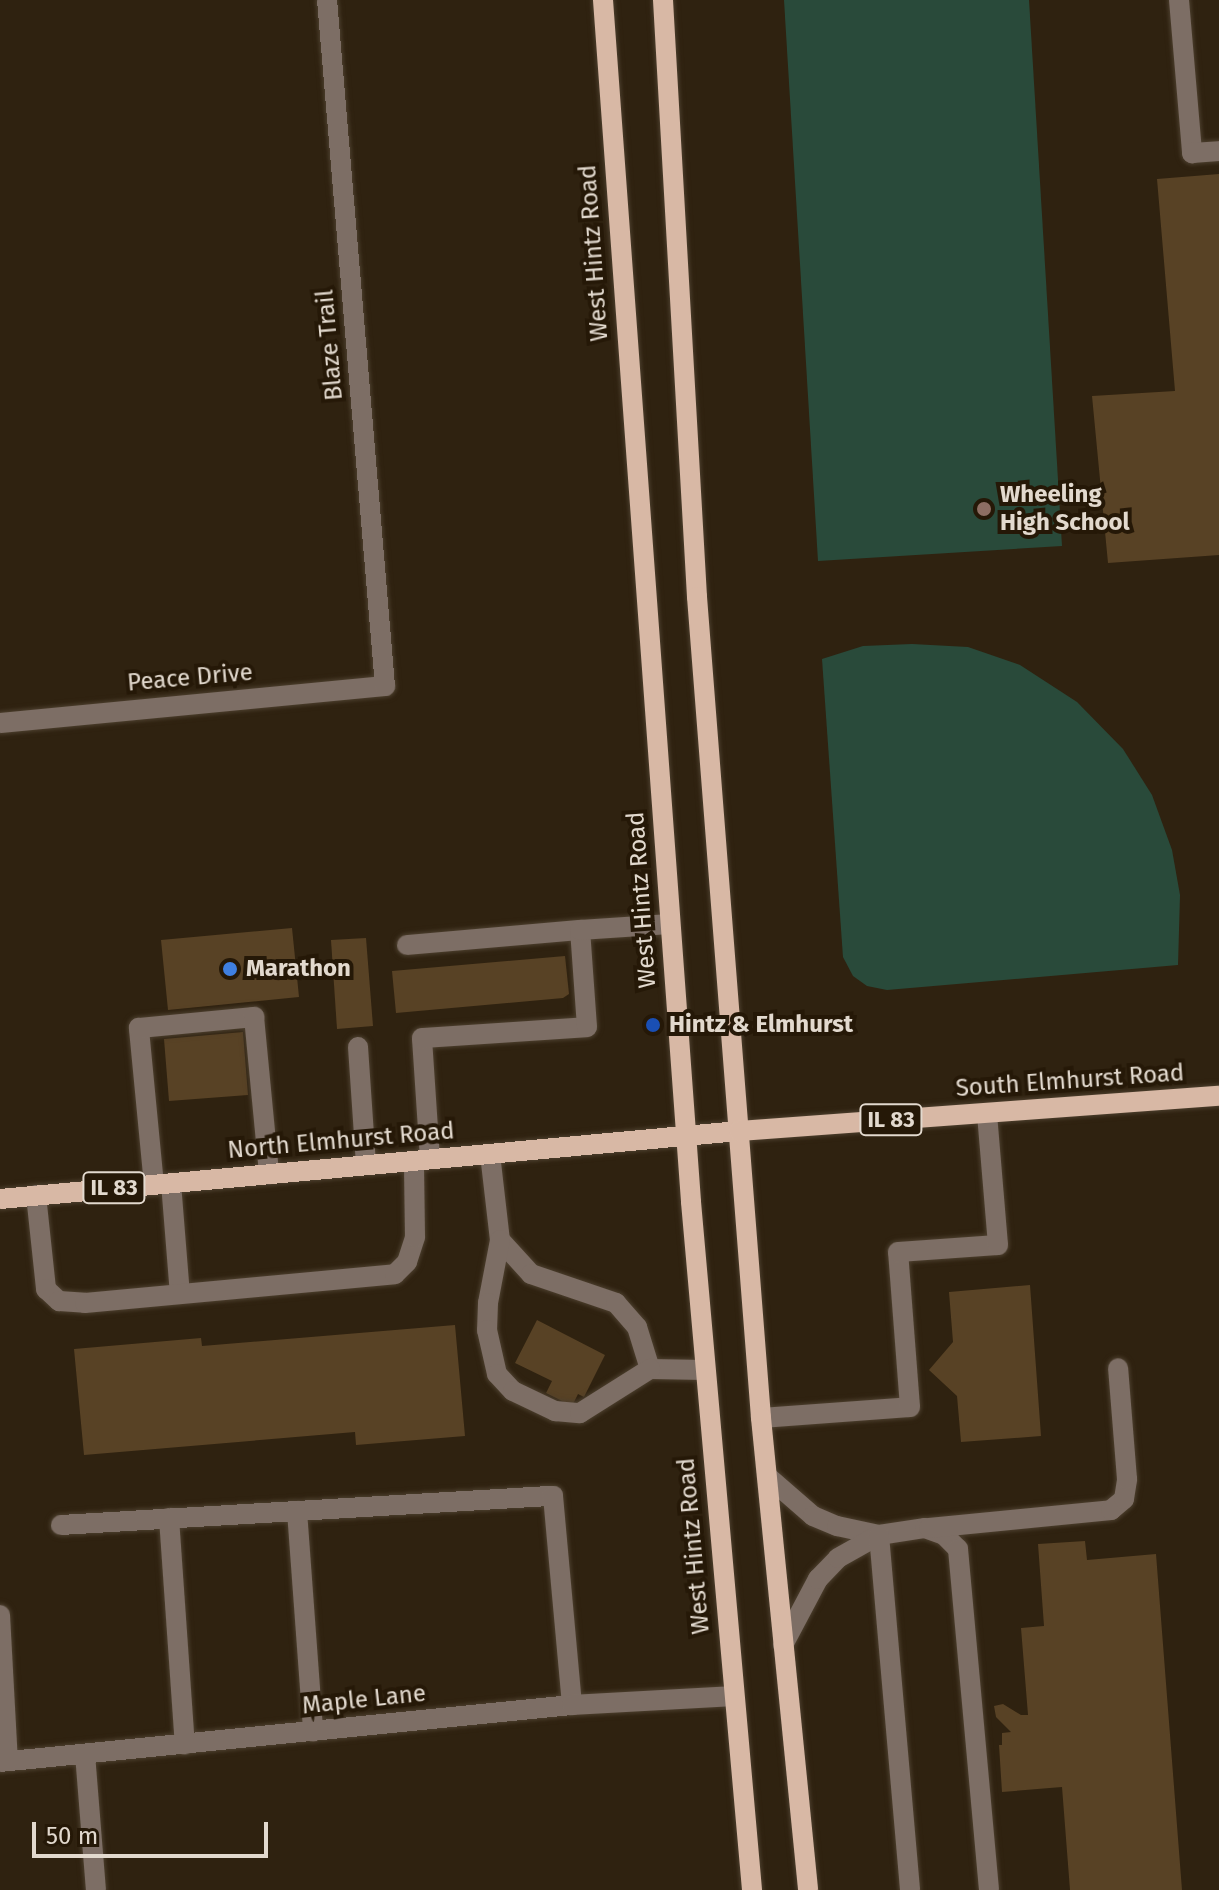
<!DOCTYPE html>
<style>
body{margin:0}
#map{position:relative;width:1219px;height:1890px;overflow:hidden;background:#2f2210;font-family:"Fira Sans",sans-serif}
div>[style]{position:absolute}
.green>*{inset:0;background:#294a3a}
.building>*{inset:0;background:#584225}
.roads{filter:drop-shadow(0 0 2px #4c3f2e) drop-shadow(0 0 2px #4c3f2e)}
.minor>*{height:20px;margin:-10px;padding:0 10px;transform-origin:10px;border-radius:10px;background:#7d6e65}
.major>*{height:20px;margin:-10px;padding:0 10px;transform-origin:10px;border-radius:10px;background:#d8b8a5}
.dots>*{width:22px;height:22px;translate:-50% -50%;box-sizing:border-box;border:4px solid #251807;border-radius:50%}
span{translate:-50% -50%;white-space:nowrap;text-align:center;line-height:1.15;-webkit-text-stroke:8px #251807;paint-order:stroke}
.shield-label span{padding:2px 6px;background:#251807;border:2px solid;border-radius:6px;-webkit-text-stroke-width:0}
.shield-label{font-size:22px;color:#e2d9ce;font-weight:700}
.street-label{font-size:24px;color:#e2d9ce}
.poi-label{font-size:24px;color:#e2d9ce;font-weight:700}
.left{translate:0 -50%;text-align:left}
.scale{position:absolute;left:32px;top:1822px;width:236px;height:36px;box-sizing:border-box;border:4px solid #e2d9ce;border-top:0;padding-left:10px;font-size:24px;line-height:28px;white-space:nowrap;color:#e2d9ce;-webkit-text-stroke:6px #251807;paint-order:stroke}
</style>
<div id="map">
<div class="green">
<div style="clip-path:polygon(784px 0,1029px 0,1062px 546px,818px 561px)"></div>
<div style="clip-path:polygon(912px 644px,968px 647px,1020px 665px,1077px 702px,1123px 749px,1152px 795px,1172px 850px,1180px 895px,1178px 965px,887px 990px,867px 986px,853px 976px,843px 957px,822px 659px,863px 646px)"></div>
</div>
<div class="building">
<div style="clip-path:polygon(1219px 174px,1219px 555px,1108px 563px,1092px 396px,1175px 391px,1157px 179px)"></div>
<div style="clip-path:polygon(292px 928px,299px 997px,168px 1010px,161px 940px)"></div>
<div style="clip-path:polygon(366px 938px,373px 1026px,337px 1029px,331px 940px)"></div>
<div style="clip-path:polygon(565px 956px,569px 994px,563px 998px,396px 1013px,392px 971px)"></div>
<div style="clip-path:polygon(243px 1032px,248px 1095px,169px 1101px,164px 1039px)"></div>
<div style="clip-path:polygon(1030px 1285px,1041px 1436px,961px 1442px,957px 1396px,929px 1370px,953px 1342px,949px 1292px)"></div>
<div style="clip-path:polygon(537px 1320px,605px 1355px,584px 1397px,578px 1394px,572px 1406px,546px 1393px,552px 1381px,515px 1363px)"></div>
<div style="clip-path:polygon(455px 1325px,465px 1436px,356px 1445px,355px 1432px,84px 1455px,74px 1349px,201px 1338px,202px 1346px)"></div>
<div style="clip-path:polygon(1085px 1541px,1087px 1560px,1156px 1554px,1182px 1890px,1070px 1890px,1062px 1787px,1002px 1792px,999px 1745px,1002px 1745px,1002px 1733px,1011px 1732px,996px 1717px,994px 1706px,1003px 1704px,1021px 1715px,1028px 1715px,1021px 1628px,1044px 1626px,1038px 1544px)"></div>
</div>
<div class="roads">
<div class="minor">
<div style="left:1179px;top:0;width:154px;rotate:85.1deg"></div>
<div style="left:1192px;top:153px;width:27px;rotate:-4deg"></div>
<div style="left:0;top:723px;width:387px;rotate:-5.5deg"></div>
<div style="left:385px;top:686px;width:688px;rotate:-94.83deg"></div>
<div style="left:407px;top:945px;width:174px;rotate:-5deg"></div>
<div style="left:358px;top:1047px;width:118px;rotate:86.1deg"></div>
<div style="left:490px;top:1154px;width:87px;rotate:83.4deg"></div>
<div style="left:500px;top:1240px;width:46px;rotate:47.6deg"></div>
<div style="left:531px;top:1274px;width:90px;rotate:18.8deg"></div>
<div style="left:616px;top:1303px;width:32px;rotate:49deg"></div>
<div style="left:637px;top:1327px;width:44px;rotate:72.8deg"></div>
<div style="left:650px;top:1369px;width:55px;rotate:1deg"></div>
<div style="left:430px;top:1159px;width:121px;rotate:-93.8deg"></div>
<div style="left:422px;top:1038px;width:165px;rotate:-3.8deg"></div>
<div style="left:587px;top:1027px;width:97px;rotate:-94.1deg"></div>
<div style="left:580px;top:930px;width:90px;rotate:-3.8deg"></div>
<div style="left:171px;top:1183px;width:111px;rotate:85.4deg"></div>
<div style="left:154px;top:1185px;width:158px;rotate:-95.5deg"></div>
<div style="left:139px;top:1028px;width:116px;rotate:-5.5deg"></div>
<div style="left:254px;top:1017px;width:158px;rotate:84.5deg"></div>
<div style="left:36px;top:1195px;width:95px;rotate:83.9deg"></div>
<div style="left:46px;top:1289px;width:18px;rotate:43deg"></div>
<div style="left:59px;top:1301px;width:26px;rotate:4deg"></div>
<div style="left:85px;top:1303px;width:311px;rotate:-5.3deg"></div>
<div style="left:395px;top:1274px;width:17px;rotate:-45deg"></div>
<div style="left:407px;top:1262px;width:26px;rotate:-72deg"></div>
<div style="left:415px;top:1237px;width:76px;rotate:-90.8deg"></div>
<div style="left:500px;top:1240px;width:64px;rotate:100.8deg"></div>
<div style="left:488px;top:1303px;width:27px;rotate:92deg"></div>
<div style="left:487px;top:1330px;width:45px;rotate:77.2deg"></div>
<div style="left:497px;top:1374px;width:23px;rotate:47deg"></div>
<div style="left:513px;top:1391px;width:47px;rotate:25.5deg"></div>
<div style="left:555px;top:1411px;width:25px;rotate:5deg"></div>
<div style="left:580px;top:1413px;width:83px;rotate:-32.2deg"></div>
<div style="left:761px;top:1418px;width:149px;rotate:-4.2deg"></div>
<div style="left:910px;top:1407px;width:155px;rotate:-94.4deg"></div>
<div style="left:898px;top:1252px;width:100px;rotate:-4deg"></div>
<div style="left:998px;top:1245px;width:132px;rotate:-94.8deg"></div>
<div style="left:767px;top:1476px;width:61px;rotate:41deg"></div>
<div style="left:813px;top:1516px;width:26px;rotate:23deg"></div>
<div style="left:837px;top:1526px;width:43px;rotate:12.1deg"></div>
<div style="left:879px;top:1535px;width:47px;rotate:-8.7deg"></div>
<div style="left:925px;top:1528px;width:20px;rotate:20deg"></div>
<div style="left:944px;top:1535px;width:20px;rotate:45deg"></div>
<div style="left:958px;top:1549px;width:342px;rotate:84.8deg"></div>
<div style="left:297px;top:1511px;width:221px;rotate:85.8deg"></div>
<div style="left:169px;top:1518px;width:227px;rotate:86deg"></div>
<div style="left:61px;top:1525px;width:493px;rotate:-3.4deg"></div>
<div style="left:553px;top:1496px;width:210px;rotate:84.8deg"></div>
<div style="left:929px;top:1528px;width:183px;rotate:-5.6deg"></div>
<div style="left:1111px;top:1510px;width:17px;rotate:-40deg"></div>
<div style="left:1124px;top:1499px;width:20px;rotate:-81deg"></div>
<div style="left:1127px;top:1479px;width:111px;rotate:-94.6deg"></div>
<div style="left:0;top:1615px;width:146px;rotate:86.9deg"></div>
<div style="left:783px;top:1645px;width:75px;rotate:-62.1deg"></div>
<div style="left:818px;top:1579px;width:29px;rotate:-46deg"></div>
<div style="left:838px;top:1558px;width:47px;rotate:-29.3deg"></div>
<div style="left:879px;top:1535px;width:356px;rotate:85deg"></div>
<div style="left:85px;top:1754px;width:136px;rotate:85.4deg"></div>
<div style="left:0;top:1762px;width:575px;rotate:-5.69deg"></div>
<div style="left:572px;top:1705px;width:162px;rotate:-3.2deg"></div>
</div>
<div class="major">
<div style="left:603px;top:0;width:1205px;rotate:85.81deg"></div>
<div style="left:691px;top:1202px;width:691px;rotate:84.93deg"></div>
<div style="left:663px;top:0;width:598px;rotate:86.74deg"></div>
<div style="left:697px;top:597px;width:823px;rotate:85.54deg"></div>
<div style="left:761px;top:1418px;width:474px;rotate:84.3deg"></div>
<div style="left:0;top:1199px;width:742px;rotate:-5.26deg"></div>
<div style="left:739px;top:1131px;width:481px;rotate:-4.2deg"></div>
</div>
</div>
<div class="dots">
<div style="left:984px;top:509px;background:#8d6e63"></div>
<div style="left:230px;top:969px;background:#3f7fe0"></div>
<div style="left:653px;top:1025px;background:#1a4fb4"></div>
</div>
<div class="shield-label">
<span style="left:891px;top:1120px">IL 83</span>
<span style="left:114px;top:1188px">IL 83</span>
</div>
<div class="street-label">
<span style="left:594px;top:253px;rotate:-94deg">West Hintz Road</span>
<span style="left:330px;top:345px;rotate:-95deg">Blaze Trail</span>
<span style="left:190px;top:678px;rotate:-5deg">Peace Drive</span>
<span style="left:642px;top:900px;rotate:-94deg">West Hintz Road</span>
<span style="left:1070px;top:1081px;rotate:-4deg">South Elmhurst Road</span>
<span style="left:341px;top:1141px;rotate:-5deg">North Elmhurst Road</span>
<span style="left:694px;top:1546px;rotate:-95deg">West Hintz Road</span>
<span style="left:364px;top:1700px;rotate:-6deg">Maple Lane</span>
</div>
<div class="poi-label">
<span class="left" style="left:1000px;top:509px">Wheeling<br>High School</span>
<span class="left" style="left:246px;top:969px">Marathon</span>
<span class="left" style="left:669px;top:1025px">Hintz &amp; Elmhurst</span>
</div>
<div class="scale">50 m</div>
</div>
